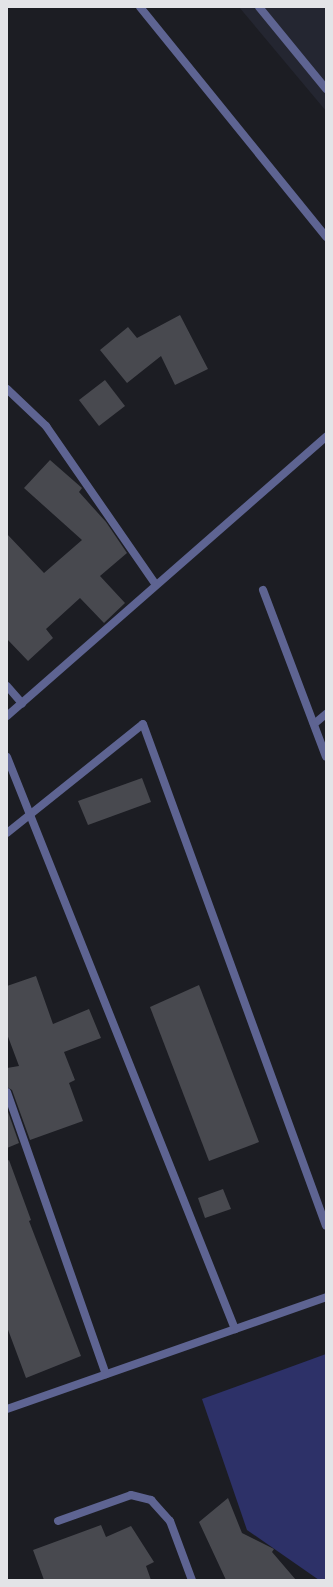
<!DOCTYPE html>
<style>
body{margin:0}
#map{position:relative;width:333px;height:1587px;overflow:hidden;background:#1c1d23;font-family:"Roboto Serif",serif}
div>[style]{position:absolute}
.built>*{inset:0;background:#242631}
.green>*{inset:0;background:#2d3168}
.building>*{inset:0;background:#48494f}
.lane>*{height:8px;margin:-4px;padding:0 4px;transform-origin:4px;border-radius:4px;background:#5e6492}
.street>*{height:8px;margin:-4px;padding:0 4px;transform-origin:4px;border-radius:4px;background:#5e6492}
span{translate:-50% -50%;white-space:nowrap;text-align:center;line-height:1.15;-webkit-text-stroke:3px #07070a;paint-order:stroke}
.frame{position:absolute;inset:0;border:8px solid #e3e4e7;pointer-events:none}
</style>
<div id="map">
<div class="built">
<div style="clip-path:polygon(239px 7px,326px 7px,326px 111px)"></div>
</div>
<div class="green">
<div style="clip-path:polygon(326px 1354px,326px 1580px,319px 1580px,247px 1530px,202px 1399px)"></div>
</div>
<div class="building">
<div style="clip-path:polygon(180px 315px,208px 369px,175px 385px,161px 356px,127px 383px,100px 350px,128px 327px,137px 338px)"></div>
<div style="clip-path:polygon(105px 380px,125px 406px,99px 426px,79px 400px)"></div>
<div style="clip-path:polygon(50px 460px,82px 488px,79px 492px,106px 522px,127px 553px,100px 576px,125px 603px,104px 623px,80px 598px,46px 629px,53px 638px,28px 661px,7px 639px,7px 534px,44px 573px,82px 540px,24px 488px)"></div>
<div style="clip-path:polygon(142px 778px,151px 802px,88px 825px,78px 801px)"></div>
<div style="clip-path:polygon(36px 976px,53px 1024px,89px 1009px,101px 1038px,64px 1052px,75px 1080px,69px 1083px,83px 1121px,30px 1140px,12px 1090px,7px 1087px,7px 1068px,19px 1066px,7px 1034px,7px 986px)"></div>
<div style="clip-path:polygon(199px 985px,259px 1142px,209px 1161px,150px 1007px)"></div>
<div style="clip-path:polygon(7px 1109px,19px 1143px,7px 1148px)"></div>
<div style="clip-path:polygon(9px 1160px,31px 1220px,29px 1221px,81px 1356px,26px 1378px,7px 1327px,7px 1161px)"></div>
<div style="clip-path:polygon(223px 1189px,231px 1209px,205px 1218px,198px 1198px)"></div>
<div style="clip-path:polygon(228px 1498px,242px 1533px,274px 1549px,272px 1552px,296px 1580px,226px 1580px,199px 1522px)"></div>
<div style="clip-path:polygon(101px 1525px,106px 1537px,131px 1526px,154px 1562px,146px 1566px,151px 1580px,44px 1580px,33px 1550px)"></div>
</div>
<div class="lane">
<div style="left:259px;top:7px;width:106px;rotate:50.7deg"></div>
<div style="left:7px;top:757px;width:616px;rotate:68.27deg"></div>
<div style="left:7px;top:833px;width:174px;rotate:-38.7deg"></div>
<div style="left:143px;top:724px;width:534px;rotate:69.97deg"></div>
<div style="left:7px;top:1092px;width:299px;rotate:70.7deg"></div>
</div>
<div class="street">
<div style="left:140px;top:7px;width:296px;rotate:51deg"></div>
<div style="left:7px;top:389px;width:54px;rotate:43.5deg"></div>
<div style="left:46px;top:426px;width:193px;rotate:55.3deg"></div>
<div style="left:263px;top:590px;width:178px;rotate:69.3deg"></div>
<div style="left:7px;top:686px;width:23px;rotate:49deg"></div>
<div style="left:7px;top:716px;width:424px;rotate:-41.2deg"></div>
<div style="left:314px;top:724px;width:16px;rotate:-40deg"></div>
<div style="left:7px;top:1409px;width:338px;rotate:-19.3deg"></div>
<div style="left:58px;top:1521px;width:77px;rotate:-19.6deg"></div>
<div style="left:131px;top:1495px;width:21px;rotate:14deg"></div>
<div style="left:151px;top:1500px;width:28px;rotate:48deg"></div>
<div style="left:170px;top:1521px;width:63px;rotate:69.6deg"></div>
</div>
<div class="frame"></div>
</div>
